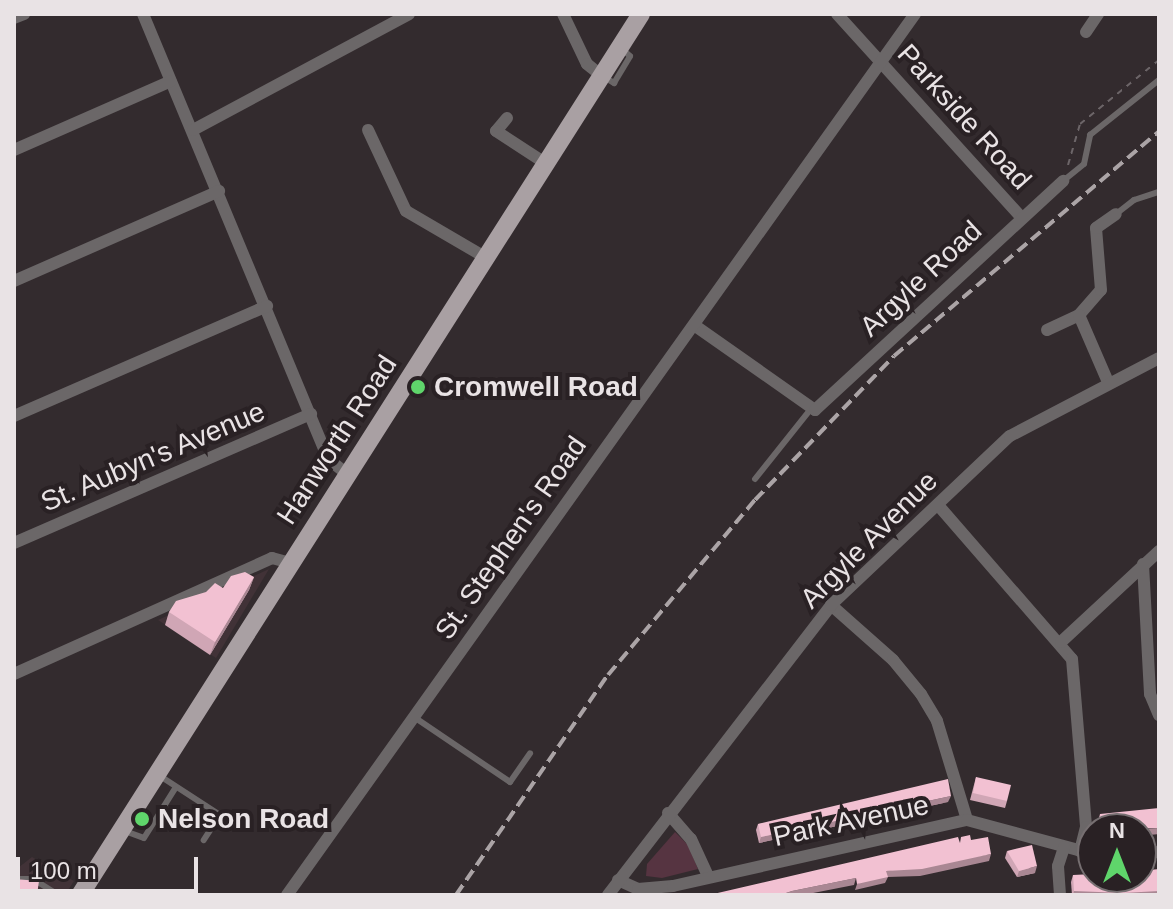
<!DOCTYPE html>
<style>
body{margin:0}
#map{position:relative;width:1173px;height:909px;overflow:hidden;background:#332b2e;font-family:Arial,sans-serif}
div>[style]{position:absolute}
.built>*{inset:0;background:#413237}
.green>*{inset:0;background:#563441}
.path>*{height:2px;margin-top:-1px;transform-origin:0;background:repeating-linear-gradient(90deg,#6c6568 0 6px,transparent 0 12px)}
.service>*{height:6px;margin:-3px;padding:0 3px;transform-origin:3px;border-radius:3px;background:#6b6768}
.minor>*{height:12px;margin:-6px;padding:0 6px;transform-origin:6px;border-radius:6px;background:#6b6768}
.primary>*{height:18px;margin:-9px;padding:0 9px;transform-origin:9px;border-radius:9px;background:#a9a0a3}
.rail>*{height:4px;margin-top:-2px;transform-origin:0;background:repeating-linear-gradient(90deg,#aba4a6 0 12px,transparent 0 18px)}
.wall>*{inset:0;background:#d0a6b5}
.shaded-wall>*{inset:0;background:#a98793}
.building>*{inset:0;background:#f2c1d2}
.dots>*{width:22px;height:22px;translate:-50% -50%;box-sizing:border-box;border:4px solid #292124;border-radius:50%}
span{translate:-50% -50%;white-space:nowrap;text-align:center;line-height:1.15;-webkit-text-stroke:8px #292124;paint-order:stroke}
.street-label{font-size:28px;color:#e9e3e5}
.poi-label{font-size:28px;color:#e9e3e5;font-weight:700}
.left{translate:0 -50%;text-align:left}
.frame{position:absolute;inset:0;border:16px solid #e9e3e5;pointer-events:none}
.north{position:absolute;left:1077px;top:813px;width:80px;height:80px;box-sizing:border-box;background:#292124;border:2px solid #766f71;border-radius:50%;rotate:0deg;font-size:22px;font-weight:700;line-height:32px;text-align:center;color:#e9e3e5}
.north::after{content:'';display:block;margin:auto;width:28px;height:36px;background:#5fd56b;clip-path:polygon(50% 0,100% 100%,50% 72%,0 100%)}
.scale{position:absolute;left:16px;top:857px;width:182px;height:36px;box-sizing:border-box;border:4px solid #e9e3e5;border-top:0;padding-left:10px;font-size:24px;line-height:28px;white-space:nowrap;color:#e9e3e5;-webkit-text-stroke:6px #292124;paint-order:stroke}
</style>
<div id="map">
<div class="built">
<div style="clip-path:polygon(269px 569px,216px 658px,158px 620px)"></div>
<div style="clip-path:polygon(32px 857px,74px 881px,65px 895px,14px 895px,14px 871px)"></div>
</div>
<div class="green">
<div style="clip-path:polygon(675px 832px,688px 845px,698px 869px,662px 878px,646px 876px,647px 864px)"></div>
</div>
<div class="path">
<div style="left:1068px;top:165px;width:43px;rotate:-73.7deg"></div>
<div style="left:1080px;top:124px;width:102px;rotate:-39deg"></div>
</div>
<div class="service">
<div style="left:604px;top:77px;width:12px;rotate:31deg"></div>
<div style="left:614px;top:83px;width:31px;rotate:-59deg"></div>
<div style="left:630px;top:56px;width:11px;rotate:-139deg"></div>
<div style="left:1063px;top:181px;width:27px;rotate:-39deg"></div>
<div style="left:1084px;top:164px;width:30px;rotate:-78deg"></div>
<div style="left:1090px;top:135px;width:88px;rotate:-38.6deg"></div>
<div style="left:1116px;top:214px;width:23px;rotate:-38deg"></div>
<div style="left:1134px;top:200px;width:26px;rotate:-18deg"></div>
<div style="left:755px;top:479px;width:88px;rotate:-51.4deg"></div>
<div style="left:414px;top:717px;width:116px;rotate:34.1deg"></div>
<div style="left:510px;top:782px;width:35px;rotate:-55deg"></div>
<div style="left:160px;top:776px;width:72px;rotate:33deg"></div>
<div style="left:220px;top:815px;width:30px;rotate:123deg"></div>
<div style="left:122px;top:830px;width:23px;rotate:20deg"></div>
<div style="left:144px;top:838px;width:60px;rotate:-57.9deg"></div>
<div style="left:14px;top:879px;width:19px"></div>
<div style="left:33px;top:879px;width:31px;rotate:32deg"></div>
</div>
<div class="minor">
<div style="left:143px;top:14px;width:482px;rotate:67.4deg"></div>
<div style="left:328px;top:459px;width:24px;rotate:38deg"></div>
<div style="left:563px;top:14px;width:55px;rotate:64.4deg"></div>
<div style="left:587px;top:64px;width:19px;rotate:39deg"></div>
<div style="left:837px;top:14px;width:275px;rotate:47.8deg"></div>
<div style="left:14px;top:18px;width:11px;rotate:-22deg"></div>
<div style="left:1086px;top:32px;width:22px;rotate:-56deg"></div>
<div style="left:507px;top:118px;width:17px;rotate:130deg"></div>
<div style="left:496px;top:131px;width:59px;rotate:33.1deg"></div>
<div style="left:193px;top:130px;width:245px;rotate:-28.2deg"></div>
<div style="left:368px;top:130px;width:89px;rotate:64.9deg"></div>
<div style="left:406px;top:211px;width:95px;rotate:30.3deg"></div>
<div style="left:14px;top:150px;width:171px;rotate:-23.7deg"></div>
<div style="left:14px;top:281px;width:224px;rotate:-23.7deg"></div>
<div style="left:1079px;top:315px;width:33px;rotate:-49deg"></div>
<div style="left:1101px;top:290px;width:62px;rotate:-94.6deg"></div>
<div style="left:1096px;top:228px;width:24px;rotate:-35deg"></div>
<div style="left:694px;top:325px;width:148px;rotate:35.1deg"></div>
<div style="left:815px;top:410px;width:338px;rotate:-42.7deg"></div>
<div style="left:1047px;top:330px;width:35px;rotate:-25deg"></div>
<div style="left:1079px;top:315px;width:73px;rotate:66.6deg"></div>
<div style="left:14px;top:416px;width:276px;rotate:-23.5deg"></div>
<div style="left:938px;top:505px;width:204px;rotate:49deg"></div>
<div style="left:1072px;top:659px;width:169px;rotate:85.2deg"></div>
<div style="left:1086px;top:827px;width:25px;rotate:104deg"></div>
<div style="left:14px;top:543px;width:324px;rotate:-23.5deg"></div>
<div style="left:1143px;top:564px;width:130px;rotate:86.9deg"></div>
<div style="left:1150px;top:694px;width:23px;rotate:67deg"></div>
<div style="left:831px;top:605px;width:83px;rotate:41.6deg"></div>
<div style="left:893px;top:660px;width:44px;rotate:50.5deg"></div>
<div style="left:921px;top:694px;width:31px;rotate:59deg"></div>
<div style="left:937px;top:721px;width:103px;rotate:73.1deg"></div>
<div style="left:1061px;top:642px;width:134px;rotate:-42.9deg"></div>
<div style="left:14px;top:674px;width:283px;rotate:-24.2deg"></div>
<div style="left:272px;top:558px;width:20px;rotate:15deg"></div>
<div style="left:668px;top:813px;width:35px;rotate:49deg"></div>
<div style="left:691px;top:839px;width:41px;rotate:65.3deg"></div>
<div style="left:1141px;top:853px;width:18px;rotate:-3deg"></div>
<div style="left:618px;top:880px;width:22px;rotate:24deg"></div>
<div style="left:638px;top:889px;width:35px;rotate:-5deg"></div>
<div style="left:673px;top:886px;width:301px;rotate:-12.7deg"></div>
<div style="left:967px;top:820px;width:131px;rotate:15.1deg"></div>
<div style="left:287px;top:895px;width:1082px;rotate:-54.52deg"></div>
<div style="left:608px;top:895px;width:366px;rotate:-52.4deg"></div>
<div style="left:831px;top:605px;width:246px;rotate:-43.4deg"></div>
<div style="left:1010px;top:436px;width:168px;rotate:-27.6deg"></div>
<div style="left:1060px;top:895px;width:29px;rotate:-94deg"></div>
<div style="left:1058px;top:866px;width:20px;rotate:-72deg"></div>
</div>
<div class="primary">
<div style="left:80px;top:895px;width:1044px;rotate:-57.51deg"></div>
</div>
<div class="rail">
<div style="left:456px;top:895px;width:267px;rotate:-55.4deg"></div>
<div style="left:608px;top:675px;width:229px;rotate:-50deg"></div>
<div style="left:755px;top:500px;width:200px;rotate:-46deg"></div>
<div style="left:894px;top:356px;width:348px;rotate:-40.3deg"></div>
</div>
<div class="wall">
<div style="clip-path:polygon(254px 577px,249px 590px,210px 655px,165px 625px,169px 612px,223px 588px)"></div>
<div style="clip-path:polygon(976px 777px,1007px 801px,1005px 808px,970px 800px)"></div>
<div style="clip-path:polygon(948px 802px,759px 843px,756px 830px,758px 824px)"></div>
<div style="clip-path:polygon(1100px 814px,1159px 834px,1141px 835px,1141px 829px,1098px 829px,1098px 821px)"></div>
<div style="clip-path:polygon(1007px 851px,1035px 873px,1017px 877px,1005px 858px)"></div>
<div style="clip-path:polygon(1073px 875px,1159px 895px,1072px 895px,1071px 882px)"></div>
</div>
<div class="shaded-wall">
<div style="clip-path:polygon(254px 577px,249px 590px,210px 655px,215px 642px)"></div>
<div style="clip-path:polygon(951px 796px,948px 802px,759px 843px,761px 837px)"></div>
<div style="clip-path:polygon(1159px 828px,1159px 834px,1141px 835px,1141px 829px)"></div>
<div style="clip-path:polygon(991px 854px,989px 861px,920px 876px,888px 877px,885px 883px,855px 890px,857px 884px,886px 871px)"></div>
<div style="clip-path:polygon(1037px 866px,1035px 873px,1017px 877px,1019px 871px)"></div>
<div style="clip-path:polygon(856px 878px,854px 885px,803px 895px,780px 895px,792px 891px)"></div>
<div style="clip-path:polygon(1074px 891px,1159px 891px,1159px 895px,1073px 895px)"></div>
</div>
<div class="building">
<div style="clip-path:polygon(245px 572px,254px 577px,215px 642px,169px 612px,176px 601px,206px 592px,215px 583px,223px 588px,231px 576px)"></div>
<div style="clip-path:polygon(976px 777px,1011px 785px,1007px 801px,973px 793px)"></div>
<div style="clip-path:polygon(948px 779px,951px 796px,761px 837px,758px 824px)"></div>
<div style="clip-path:polygon(1159px 808px,1159px 828px,1101px 829px,1100px 814px)"></div>
<div style="clip-path:polygon(970px 835px,971px 840px,988px 837px,991px 854px,922px 869px,886px 871px,888px 877px,857px 884px,856px 878px,792px 891px,780px 895px,709px 895px,958px 837px,960px 843px,961px 837px)"></div>
<div style="clip-path:polygon(1032px 845px,1037px 866px,1019px 871px,1007px 851px)"></div>
<div style="clip-path:polygon(1159px 869px,1159px 891px,1123px 893px,1074px 891px,1073px 875px,1093px 874px,1093px 877px,1141px 877px,1141px 871px)"></div>
<div style="clip-path:polygon(14px 879px,39px 881px,37px 895px,14px 895px)"></div>
</div>
<div class="dots">
<div style="left:418px;top:387px;background:#5fd56b"></div>
<div style="left:142px;top:819px;background:#5fd56b"></div>
</div>
<div class="street-label">
<span style="left:964px;top:117px;rotate:48deg">Parkside Road</span>
<span style="left:921px;top:279px;rotate:-43deg">Argyle Road</span>
<span style="left:337px;top:440px;rotate:-57deg">Hanworth Road</span>
<span style="left:153px;top:457px;rotate:-23deg">St. Aubyn's Avenue</span>
<span style="left:511px;top:538px;rotate:-55deg">St. Stephen's Road</span>
<span style="left:869px;top:540px;rotate:-45deg">Argyle Avenue</span>
<span style="left:851px;top:821px;rotate:-12deg">Park Avenue</span>
</div>
<div class="poi-label">
<span class="left" style="left:434px;top:387px">Cromwell Road</span>
<span class="left" style="left:158px;top:819px">Nelson Road</span>
</div>
<div class="frame"></div>
<div class="north">N</div>
<div class="scale">100 m</div>
</div>
